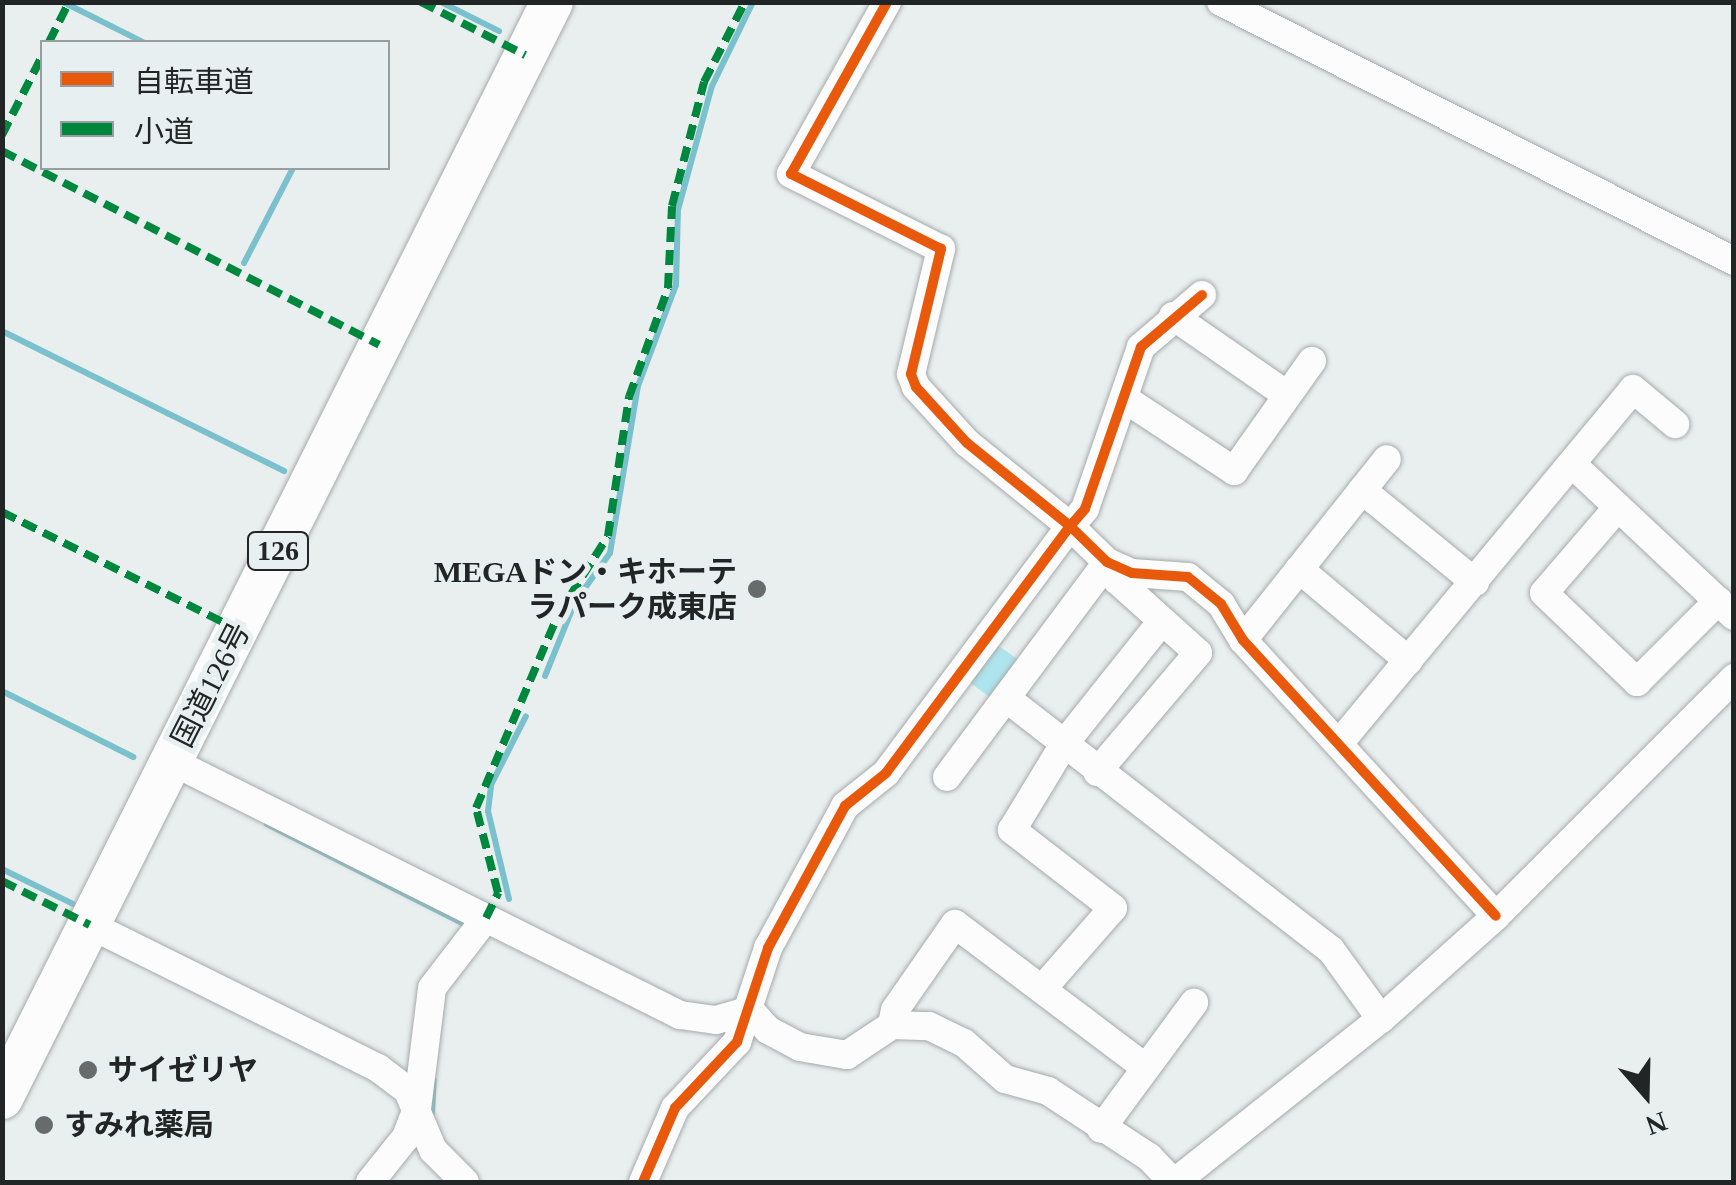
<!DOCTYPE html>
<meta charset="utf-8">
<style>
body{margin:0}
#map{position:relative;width:1736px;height:1185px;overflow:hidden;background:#e9eeee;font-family:"Times New Roman","Noto Sans JP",serif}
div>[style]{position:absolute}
.green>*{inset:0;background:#aee4ed}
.stream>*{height:6px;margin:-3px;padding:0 3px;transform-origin:3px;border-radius:3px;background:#7ac1cd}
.roads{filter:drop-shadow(0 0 2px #a6aaaa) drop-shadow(0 0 2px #a6aaaa)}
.minor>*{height:28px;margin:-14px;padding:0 14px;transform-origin:14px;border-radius:14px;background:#fcfcfc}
.highway>*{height:42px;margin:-21px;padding:0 21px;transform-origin:21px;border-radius:21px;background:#fcfcfc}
.quiet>*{height:8px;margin-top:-4px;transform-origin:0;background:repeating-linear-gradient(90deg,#00873e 0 15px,transparent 0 23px)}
.cycleway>*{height:10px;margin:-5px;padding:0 5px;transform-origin:5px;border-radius:5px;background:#e8590c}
.dots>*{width:28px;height:28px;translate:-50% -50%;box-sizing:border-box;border:5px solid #e7eff0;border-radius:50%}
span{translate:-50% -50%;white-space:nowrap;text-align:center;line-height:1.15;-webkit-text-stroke:10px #e7eff0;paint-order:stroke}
.shield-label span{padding:2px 8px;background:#e7eff0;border:2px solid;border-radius:8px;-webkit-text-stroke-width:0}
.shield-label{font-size:28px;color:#222525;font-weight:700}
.poi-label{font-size:30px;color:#222525;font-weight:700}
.right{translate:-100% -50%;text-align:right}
.left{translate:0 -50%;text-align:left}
.street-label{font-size:30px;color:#222525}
.frame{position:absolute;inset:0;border:5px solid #222525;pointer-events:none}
.legend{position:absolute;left:40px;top:40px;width:350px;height:130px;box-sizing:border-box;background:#e7eff0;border:2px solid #989e9f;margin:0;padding:12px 18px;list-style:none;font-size:30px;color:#222525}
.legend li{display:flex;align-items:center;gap:20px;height:50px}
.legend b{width:50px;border:2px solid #989e9f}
.north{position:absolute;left:1596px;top:1045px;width:100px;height:100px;-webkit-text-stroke:8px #e7eff0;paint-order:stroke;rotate:160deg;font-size:28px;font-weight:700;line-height:40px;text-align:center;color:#222525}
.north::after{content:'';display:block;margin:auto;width:35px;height:45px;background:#222525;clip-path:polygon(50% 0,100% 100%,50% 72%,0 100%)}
</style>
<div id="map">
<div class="green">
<div style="clip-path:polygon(996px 644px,1020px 661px,992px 699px,968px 681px)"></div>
</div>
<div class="stream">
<div style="left:63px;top:2px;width:89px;rotate:26.6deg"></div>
<div style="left:441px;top:2px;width:65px;rotate:26.6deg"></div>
<div style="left:244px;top:263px;width:107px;rotate:-62.7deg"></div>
<div style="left:2px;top:331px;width:315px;rotate:26.4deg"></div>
<div style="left:545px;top:676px;width:80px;rotate:-67.9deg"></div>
<div style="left:575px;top:602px;width:60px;rotate:-54.5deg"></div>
<div style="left:610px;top:553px;width:169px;rotate:-80.5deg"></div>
<div style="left:638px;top:386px;width:108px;rotate:-69.4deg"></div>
<div style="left:676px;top:285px;width:75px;rotate:-88.5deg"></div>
<div style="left:678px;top:210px;width:129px;rotate:-74.7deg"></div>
<div style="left:712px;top:86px;width:93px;rotate:-64deg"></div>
<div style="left:2px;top:691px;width:147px;rotate:26.7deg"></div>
<div style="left:267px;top:824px;width:225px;rotate:26.9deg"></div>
<div style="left:2px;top:869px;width:79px;rotate:26.2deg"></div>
<div style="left:509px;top:899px;width:90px;rotate:-103.4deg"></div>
<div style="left:488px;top:811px;width:26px;rotate:-83deg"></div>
<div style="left:491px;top:785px;width:77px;rotate:-63.1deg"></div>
<div style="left:432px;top:1113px;width:33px;rotate:-87deg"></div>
</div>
<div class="roads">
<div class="minor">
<div style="left:1221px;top:2px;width:575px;rotate:26.79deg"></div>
<div style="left:1202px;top:295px;width:80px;rotate:139.6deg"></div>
<div style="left:1141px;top:347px;width:171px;rotate:109.1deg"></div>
<div style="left:1085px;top:509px;width:23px;rotate:131deg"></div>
<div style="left:1070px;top:526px;width:52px;rotate:44.2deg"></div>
<div style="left:1107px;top:562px;width:27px;rotate:24deg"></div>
<div style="left:1132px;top:573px;width:56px;rotate:4.1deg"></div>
<div style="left:1188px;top:577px;width:43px;rotate:39.3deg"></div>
<div style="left:1221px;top:604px;width:42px;rotate:58.6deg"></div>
<div style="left:1243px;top:640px;width:374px;rotate:47.5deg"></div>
<div style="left:1173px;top:316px;width:139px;rotate:34.7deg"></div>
<div style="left:1125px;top:399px;width:131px;rotate:33.4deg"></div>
<div style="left:1234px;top:471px;width:135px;rotate:-54.7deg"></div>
<div style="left:1572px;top:464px;width:222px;rotate:43.2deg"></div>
<div style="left:1362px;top:490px;width:146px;rotate:39.2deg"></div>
<div style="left:1618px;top:507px;width:113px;rotate:130.7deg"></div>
<div style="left:1544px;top:593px;width:129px;rotate:43.7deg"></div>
<div style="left:1637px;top:682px;width:115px;rotate:-45deg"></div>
<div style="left:1299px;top:569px;width:143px;rotate:39.9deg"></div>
<div style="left:1243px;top:640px;width:231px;rotate:-51.5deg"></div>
<div style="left:1006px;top:698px;width:411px;rotate:37.8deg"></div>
<div style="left:1331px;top:950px;width:85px;rotate:54.1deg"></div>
<div style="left:1341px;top:741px;width:457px;rotate:-50.3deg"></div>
<div style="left:1633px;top:389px;width:55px;rotate:39.8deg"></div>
<div style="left:173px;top:762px;width:567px;rotate:26.52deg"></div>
<div style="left:680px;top:1015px;width:36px;rotate:8deg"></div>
<div style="left:716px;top:1020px;width:35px;rotate:-16deg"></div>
<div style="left:947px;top:777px;width:268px;rotate:-53.3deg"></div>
<div style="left:1107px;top:562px;width:21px;rotate:61deg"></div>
<div style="left:1117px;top:580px;width:109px;rotate:42deg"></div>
<div style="left:1198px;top:653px;width:156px;rotate:130.3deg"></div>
<div style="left:90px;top:925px;width:322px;rotate:26.4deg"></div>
<div style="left:378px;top:1068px;width:38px;rotate:37deg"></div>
<div style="left:408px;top:1091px;width:64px;rotate:67deg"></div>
<div style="left:433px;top:1150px;width:45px;rotate:45deg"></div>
<div style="left:1043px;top:988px;width:106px;rotate:-48.8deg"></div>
<div style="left:1113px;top:908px;width:128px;rotate:-142.3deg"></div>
<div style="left:1012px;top:830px;width:100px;rotate:-58.8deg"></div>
<div style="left:1064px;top:744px;width:156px;rotate:-51.5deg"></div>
<div style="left:750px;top:1010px;width:27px;rotate:48deg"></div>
<div style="left:768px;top:1030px;width:36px;rotate:28deg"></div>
<div style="left:800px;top:1047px;width:48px;rotate:9.7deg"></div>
<div style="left:847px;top:1055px;width:54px;rotate:-33.7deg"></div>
<div style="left:892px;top:1025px;width:15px;rotate:-79deg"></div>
<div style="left:895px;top:1010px;width:105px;rotate:-55.1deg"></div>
<div style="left:955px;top:924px;width:239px;rotate:37deg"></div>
<div style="left:892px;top:1025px;width:37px;rotate:2deg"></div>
<div style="left:929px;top:1026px;width:39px;rotate:26deg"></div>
<div style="left:964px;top:1043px;width:55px;rotate:41.3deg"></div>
<div style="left:1005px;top:1079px;width:45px;rotate:15.6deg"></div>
<div style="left:1048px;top:1091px;width:121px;rotate:33.2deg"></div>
<div style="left:1149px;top:1157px;width:35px;rotate:46deg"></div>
<div style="left:1101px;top:1129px;width:157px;rotate:-53.6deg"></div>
<div style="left:370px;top:1182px;width:58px;rotate:-51.3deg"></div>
<div style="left:406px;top:1137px;width:30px;rotate:-69deg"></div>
<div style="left:417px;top:1109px;width:122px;rotate:-82.9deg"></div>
<div style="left:432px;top:988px;width:88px;rotate:-52.4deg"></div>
<div style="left:643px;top:1182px;width:81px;rotate:-66.6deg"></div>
<div style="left:675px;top:1108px;width:91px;rotate:-46.8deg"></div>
<div style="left:737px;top:1042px;width:99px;rotate:-71.7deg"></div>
<div style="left:768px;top:948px;width:162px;rotate:-61.5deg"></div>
<div style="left:845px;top:806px;width:53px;rotate:-38.8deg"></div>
<div style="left:886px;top:773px;width:308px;rotate:-53.3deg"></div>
<div style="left:1070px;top:526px;width:132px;rotate:-141.1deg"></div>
<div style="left:967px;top:443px;width:76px;rotate:-132.3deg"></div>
<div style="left:916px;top:387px;width:14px;rotate:-111deg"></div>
<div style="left:911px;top:374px;width:129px;rotate:-76.5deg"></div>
<div style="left:941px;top:249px;width:168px;rotate:-153.4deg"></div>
<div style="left:791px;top:174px;width:197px;rotate:-60.8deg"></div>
<div style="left:1175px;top:1182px;width:263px;rotate:-38.4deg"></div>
<div style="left:1381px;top:1019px;width:154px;rotate:-41.8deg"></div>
<div style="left:1496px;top:916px;width:337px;rotate:-45deg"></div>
</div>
<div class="highway">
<div style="left:2px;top:1098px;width:1226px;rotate:-63.35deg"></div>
</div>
</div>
<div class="quiet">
<div style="left:421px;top:2px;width:117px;rotate:27deg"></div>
<div style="left:49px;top:42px;width:45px;rotate:-63.4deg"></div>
<div style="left:2px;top:135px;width:89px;rotate:-63.1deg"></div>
<div style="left:2px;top:151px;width:424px;rotate:27.2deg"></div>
<div style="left:2px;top:512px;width:265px;rotate:26.5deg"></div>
<div style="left:2px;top:881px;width:98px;rotate:26.6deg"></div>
<div style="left:486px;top:918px;width:28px;rotate:-64deg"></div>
<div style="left:498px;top:893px;width:88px;rotate:-104.5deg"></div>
<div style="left:476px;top:808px;width:210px;rotate:-67deg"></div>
<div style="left:558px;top:615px;width:93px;rotate:-57.7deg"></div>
<div style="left:608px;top:536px;width:141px;rotate:-81.4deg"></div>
<div style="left:629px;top:397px;width:116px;rotate:-70.3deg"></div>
<div style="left:668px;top:288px;width:82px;rotate:-87.2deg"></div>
<div style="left:672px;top:206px;width:128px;rotate:-75.5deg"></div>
<div style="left:704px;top:82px;width:90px;rotate:-62.9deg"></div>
</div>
<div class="cycleway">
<div style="left:1202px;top:295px;width:80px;rotate:139.6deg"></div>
<div style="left:1141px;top:347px;width:171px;rotate:109.1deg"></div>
<div style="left:1085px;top:509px;width:23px;rotate:131deg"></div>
<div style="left:1070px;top:526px;width:52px;rotate:44.2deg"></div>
<div style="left:1107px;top:562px;width:27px;rotate:24deg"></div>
<div style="left:1132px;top:573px;width:56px;rotate:4.1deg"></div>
<div style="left:1188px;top:577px;width:43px;rotate:39.3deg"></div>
<div style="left:1221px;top:604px;width:42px;rotate:58.6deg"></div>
<div style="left:1243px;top:640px;width:374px;rotate:47.5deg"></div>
<div style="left:643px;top:1182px;width:81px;rotate:-66.6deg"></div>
<div style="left:675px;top:1108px;width:91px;rotate:-46.8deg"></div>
<div style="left:737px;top:1042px;width:99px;rotate:-71.7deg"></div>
<div style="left:768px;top:948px;width:162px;rotate:-61.5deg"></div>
<div style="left:845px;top:806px;width:53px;rotate:-38.8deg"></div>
<div style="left:886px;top:773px;width:308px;rotate:-53.3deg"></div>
<div style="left:1070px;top:526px;width:132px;rotate:-141.1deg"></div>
<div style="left:967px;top:443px;width:76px;rotate:-132.3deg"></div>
<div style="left:916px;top:387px;width:14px;rotate:-111deg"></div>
<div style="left:911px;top:374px;width:129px;rotate:-76.5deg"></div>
<div style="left:941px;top:249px;width:168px;rotate:-153.4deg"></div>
<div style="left:791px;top:174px;width:197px;rotate:-60.8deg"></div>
</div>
<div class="dots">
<div style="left:757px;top:589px;background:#686b6b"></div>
<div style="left:88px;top:1070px;background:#686b6b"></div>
<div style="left:44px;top:1125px;background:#686b6b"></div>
</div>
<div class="shield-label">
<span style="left:278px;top:551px">126</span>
</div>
<div class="poi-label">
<span class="right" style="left:737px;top:589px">MEGAドン・キホーテ<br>ラパーク成東店</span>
<span class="left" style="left:108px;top:1070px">サイゼリヤ</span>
<span class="left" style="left:64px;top:1125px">すみれ薬局</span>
</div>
<div class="street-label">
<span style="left:211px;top:685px;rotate:-63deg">国道126号</span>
</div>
<div class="frame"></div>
<ul class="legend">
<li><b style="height:12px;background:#e8590c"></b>自転車道</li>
<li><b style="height:12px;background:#00873e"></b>小道</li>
</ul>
<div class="north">N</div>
</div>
